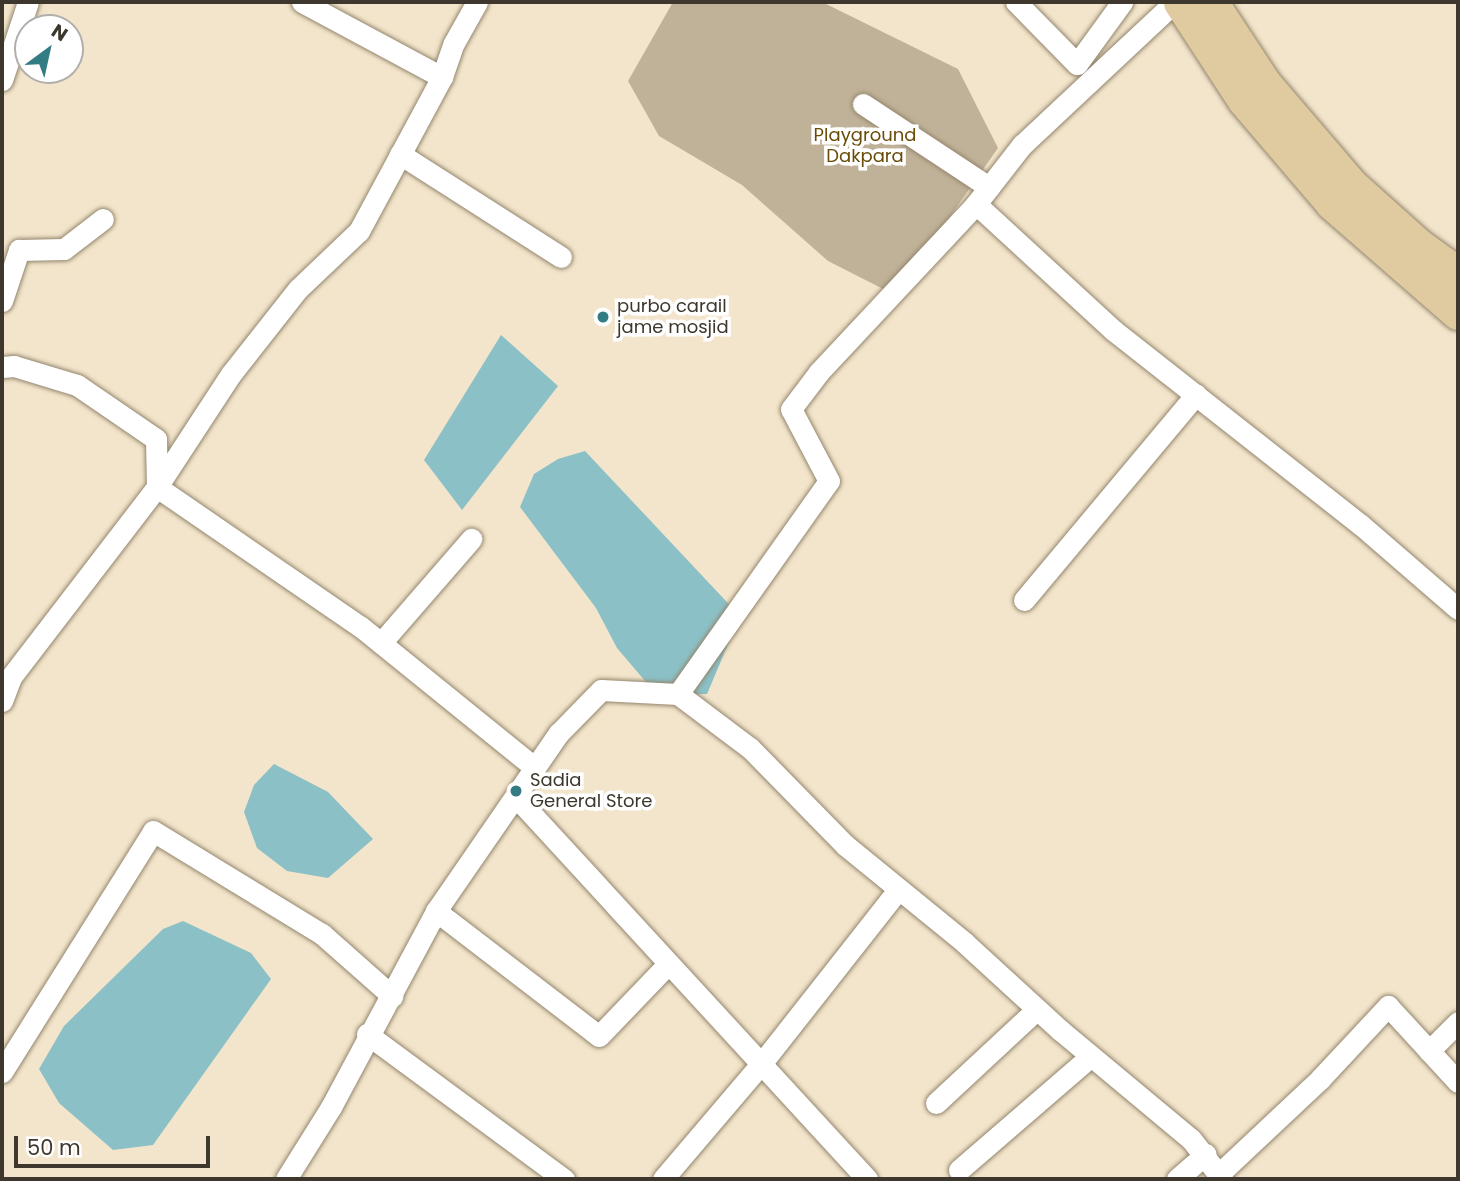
<!DOCTYPE html>
<style>
body{margin:0}
#map{position:relative;width:1460px;height:1181px;overflow:hidden;background:#f3e5cb;font-family:Poppins,sans-serif}
div>[style]{position:absolute}
.green>*{inset:0;background:#c0b298}
.water>*{inset:0;background:#8bc0c6}
.roads{filter:drop-shadow(0 0 2px #93866e) drop-shadow(0 0 2px #93866e)}
.street>*{height:21px;margin:-10.5px;padding:0 10.5px;transform-origin:10.5px;border-radius:10.5px;background:#fff}
.primary>*{height:35px;margin:-17.5px;padding:0 17.5px;transform-origin:17.5px;border-radius:17.5px;background:#e0cba1}
.dots>*{width:19px;height:19px;translate:-50% -50%;box-sizing:border-box;border:4px solid #fff;border-radius:50%}
span{translate:-50% -50%;white-space:nowrap;text-align:center;line-height:1.15;-webkit-text-stroke:7px #fff;paint-order:stroke}
.park-label{font-size:18px;color:#684c07}
.poi-label{font-size:18px;color:#3d372d}
.left{translate:0 -50%;text-align:left}
.frame{position:absolute;inset:0;border:4px solid #3d372d;pointer-events:none}
.north{position:absolute;left:14px;top:14px;width:70px;height:70px;box-sizing:border-box;background:#fff;border:2px solid #b1afab;border-radius:50%;rotate:33deg;font-size:19px;font-weight:700;line-height:28px;text-align:center;color:#3d372d}
.north::after{content:'';display:block;margin:auto;width:24px;height:32px;background:#347c83;clip-path:polygon(50% 0,100% 100%,50% 72%,0 100%)}
.scale{position:absolute;left:14px;top:1136px;width:196px;height:32px;box-sizing:border-box;border:4px solid #3d372d;border-top:0;padding-left:9px;font-size:21px;line-height:24px;white-space:nowrap;color:#3d372d;-webkit-text-stroke:5px #fff;paint-order:stroke}
</style>
<div id="map">
<div class="green">
<div style="clip-path:polygon(673px 2px,822px 2px,958px 69px,998px 148px,895px 295px,828px 261px,742px 185px,659px 136px,628px 81px)"></div>
</div>
<div class="water">
<div style="clip-path:polygon(501px 335px,558px 386px,462px 510px,424px 460px)"></div>
<div style="clip-path:polygon(585px 451px,740px 616px,707px 694px,657px 695px,617px 648px,596px 608px,520px 507px,534px 474px,558px 459px)"></div>
<div style="clip-path:polygon(274px 764px,328px 792px,373px 839px,328px 878px,287px 871px,257px 848px,244px 812px,254px 785px)"></div>
<div style="clip-path:polygon(183px 921px,251px 953px,271px 979px,153px 1145px,113px 1150px,59px 1103px,39px 1069px,64px 1026px,163px 929px)"></div>
</div>
<div class="roads">
<div class="street">
<div style="left:302px;top:2px;width:159px;rotate:28.2deg"></div>
<div style="left:442px;top:77px;width:36px;rotate:-71deg"></div>
<div style="left:454px;top:43px;width:47px;rotate:-60.7deg"></div>
<div style="left:1016px;top:2px;width:87px;rotate:45.5deg"></div>
<div style="left:1077px;top:64px;width:77px;rotate:-54deg"></div>
<div style="left:2px;top:80px;width:82px;rotate:-71.6deg"></div>
<div style="left:863px;top:104px;width:151px;rotate:33.4deg"></div>
<div style="left:400px;top:154px;width:191px;rotate:32.6deg"></div>
<div style="left:976px;top:204px;width:186px;rotate:42.6deg"></div>
<div style="left:1113px;top:330px;width:315px;rotate:38.2deg"></div>
<div style="left:1361px;top:525px;width:128px;rotate:40.9deg"></div>
<div style="left:2px;top:301px;width:54px;rotate:-71.6deg"></div>
<div style="left:19px;top:250px;width:45px;rotate:-1.3deg"></div>
<div style="left:64px;top:249px;width:49px;rotate:-37.6deg"></div>
<div style="left:2px;top:367px;width:12px;rotate:-5deg"></div>
<div style="left:14px;top:366px;width:66px;rotate:16.8deg"></div>
<div style="left:77px;top:385px;width:96px;rotate:34.4deg"></div>
<div style="left:156px;top:439px;width:48px;rotate:88.8deg"></div>
<div style="left:157px;top:487px;width:135px;rotate:-56.8deg"></div>
<div style="left:231px;top:374px;width:108px;rotate:-51.8deg"></div>
<div style="left:298px;top:289px;width:84px;rotate:-43.6deg"></div>
<div style="left:359px;top:231px;width:175px;rotate:-61.7deg"></div>
<div style="left:1024px;top:600px;width:268px;rotate:-50.1deg"></div>
<div style="left:381px;top:643px;width:138px;rotate:-49.1deg"></div>
<div style="left:678px;top:694px;width:261px;rotate:-54.7deg"></div>
<div style="left:829px;top:481px;width:81px;rotate:-117.8deg"></div>
<div style="left:791px;top:409px;width:46px;rotate:-52.9deg"></div>
<div style="left:819px;top:372px;width:230px;rotate:-46.9deg"></div>
<div style="left:976px;top:204px;width:75px;rotate:-52.1deg"></div>
<div style="left:1022px;top:145px;width:209px;rotate:-43.1deg"></div>
<div style="left:2px;top:701px;width:26px;rotate:-69deg"></div>
<div style="left:11px;top:677px;width:240px;rotate:-52.5deg"></div>
<div style="left:157px;top:487px;width:247px;rotate:34.5deg"></div>
<div style="left:361px;top:627px;width:223px;rotate:39deg"></div>
<div style="left:516px;top:797px;width:519px;rotate:47.42deg"></div>
<div style="left:436px;top:911px;width:205px;rotate:37.5deg"></div>
<div style="left:599px;top:1036px;width:98px;rotate:-46.2deg"></div>
<div style="left:367px;top:1034px;width:245px;rotate:36.4deg"></div>
<div style="left:1429px;top:1051px;width:41px;rotate:-45deg"></div>
<div style="left:2px;top:1072px;width:284px;rotate:-57.9deg"></div>
<div style="left:153px;top:831px;width:198px;rotate:31.4deg"></div>
<div style="left:322px;top:934px;width:94px;rotate:41.5deg"></div>
<div style="left:936px;top:1103px;width:138px;rotate:-42.9deg"></div>
<div style="left:959px;top:1170px;width:174px;rotate:-40.8deg"></div>
<div style="left:1219px;top:1174px;width:139px;rotate:-43.2deg"></div>
<div style="left:1320px;top:1079px;width:100px;rotate:-47deg"></div>
<div style="left:1388px;top:1006px;width:103px;rotate:47.4deg"></div>
<div style="left:286px;top:1179px;width:85px;rotate:-58deg"></div>
<div style="left:331px;top:1107px;width:222px;rotate:-61.8deg"></div>
<div style="left:436px;top:911px;width:216px;rotate:-55.4deg"></div>
<div style="left:559px;top:733px;width:60px;rotate:-45.7deg"></div>
<div style="left:601px;top:690px;width:77px;rotate:3deg"></div>
<div style="left:678px;top:694px;width:90px;rotate:36.9deg"></div>
<div style="left:750px;top:748px;width:136px;rotate:45.6deg"></div>
<div style="left:845px;top:845px;width:155px;rotate:39.2deg"></div>
<div style="left:965px;top:943px;width:129px;rotate:42.5deg"></div>
<div style="left:1060px;top:1030px;width:170px;rotate:39.8deg"></div>
<div style="left:1191px;top:1139px;width:51px;rotate:52.2deg"></div>
<div style="left:663px;top:1179px;width:151px;rotate:-49.6deg"></div>
<div style="left:761px;top:1064px;width:220px;rotate:-51.8deg"></div>
<div style="left:1177px;top:1179px;width:38px;rotate:-41deg"></div>
</div>
<div class="primary">
<div style="left:1181px;top:2px;width:117px;rotate:56.9deg"></div>
<div style="left:1245px;top:100px;width:135px;rotate:49.5deg"></div>
<div style="left:1333px;top:203px;width:166px;rotate:41.1deg"></div>
<div style="left:1210px;top:2px;width:97px;rotate:56.8deg"></div>
<div style="left:1263px;top:83px;width:134px;rotate:49.5deg"></div>
<div style="left:1350px;top:185px;width:91px;rotate:41.9deg"></div>
<div style="left:1418px;top:246px;width:49px;rotate:35.9deg"></div>
</div>
</div>
<div class="dots">
<div style="left:603px;top:317px;background:#347c83"></div>
<div style="left:516px;top:791px;background:#347c83"></div>
</div>
<div class="park-label">
<span style="left:865px;top:146px">Playground<br>Dakpara</span>
</div>
<div class="poi-label">
<span class="left" style="left:617px;top:317px">purbo carail<br>jame mosjid</span>
<span class="left" style="left:530px;top:791px">Sadia<br>General Store</span>
</div>
<div class="frame"></div>
<div class="north">N</div>
<div class="scale">50 m</div>
</div>
